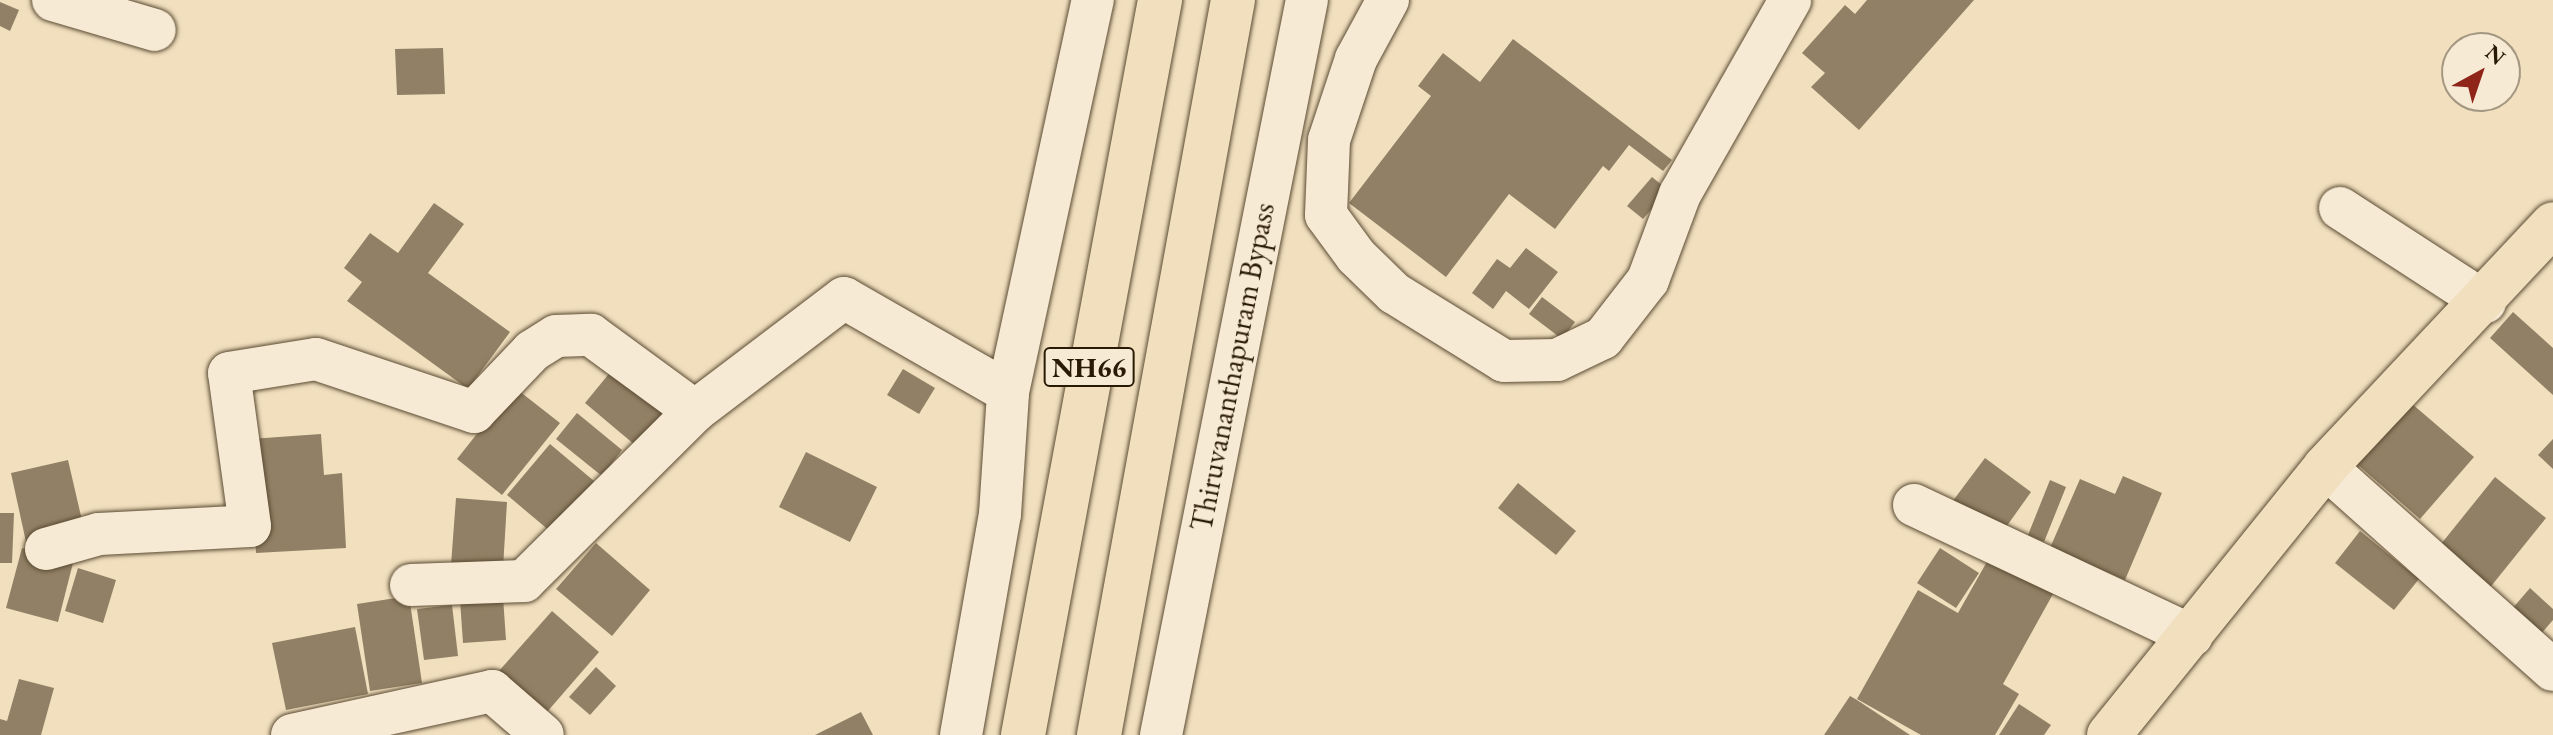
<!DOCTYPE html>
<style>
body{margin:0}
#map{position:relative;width:2553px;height:735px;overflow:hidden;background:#f1dfbe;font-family:"EB Garamond",serif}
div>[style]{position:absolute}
.building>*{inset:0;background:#918065}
.roads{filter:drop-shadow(0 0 2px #5b4b33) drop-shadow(0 0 2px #5b4b33)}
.minor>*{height:42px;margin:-21px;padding:0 21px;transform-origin:21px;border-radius:21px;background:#f6ead5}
.major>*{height:44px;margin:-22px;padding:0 22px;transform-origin:22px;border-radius:22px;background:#f1dfbe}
.highway>*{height:44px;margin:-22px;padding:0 22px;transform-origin:22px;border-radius:22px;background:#f1dfbe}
span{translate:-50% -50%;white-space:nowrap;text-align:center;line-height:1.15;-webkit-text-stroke:6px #f6ead5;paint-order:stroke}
.shield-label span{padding:2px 6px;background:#f6ead5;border:2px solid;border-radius:6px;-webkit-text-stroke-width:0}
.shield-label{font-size:28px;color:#291a05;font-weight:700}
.street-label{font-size:30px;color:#291a05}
.north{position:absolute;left:2441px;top:32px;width:80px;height:80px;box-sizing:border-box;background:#f6ead5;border:2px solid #a49782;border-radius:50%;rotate:40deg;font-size:22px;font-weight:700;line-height:32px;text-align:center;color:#291a05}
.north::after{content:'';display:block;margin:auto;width:28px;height:36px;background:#8f2418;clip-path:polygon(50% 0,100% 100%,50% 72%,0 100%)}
</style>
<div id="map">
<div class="building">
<div style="clip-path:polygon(1867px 0,1974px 0,1859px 130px,1811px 87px,1825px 73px,1802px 53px,1845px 5px,1855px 14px)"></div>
<div style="clip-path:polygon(0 2px,19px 10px,10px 31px,0 26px)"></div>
<div style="clip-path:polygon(1513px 39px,1672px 160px,1663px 171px,1629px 145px,1609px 171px,1603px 166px,1555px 229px,1509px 194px,1446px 277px,1349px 203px,1431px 96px,1418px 86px,1443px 53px,1480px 82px)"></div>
<div style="clip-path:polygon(443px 48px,445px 94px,397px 95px,395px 49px)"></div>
<div style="clip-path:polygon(1652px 177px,1668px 190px,1643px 219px,1627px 206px)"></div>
<div style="clip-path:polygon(434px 203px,464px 224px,428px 273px,510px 332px,468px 389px,347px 301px,362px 282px,344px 268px,370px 233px,398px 253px)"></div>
<div style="clip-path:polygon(1526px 248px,1558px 272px,1529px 309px,1506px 291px,1493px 309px,1472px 293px,1497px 259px,1510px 268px)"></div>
<div style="clip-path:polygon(1542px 297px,1575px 322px,1562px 339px,1529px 314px)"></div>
<div style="clip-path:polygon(2513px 312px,2553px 348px,2553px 395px,2490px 338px)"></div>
<div style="clip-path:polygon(903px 369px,935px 388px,919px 414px,887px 395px)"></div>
<div style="clip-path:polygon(612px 370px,663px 412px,635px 445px,585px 403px)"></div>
<div style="clip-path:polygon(514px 387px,560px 423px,502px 495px,457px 459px)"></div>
<div style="clip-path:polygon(2411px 403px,2474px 457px,2420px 519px,2357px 464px)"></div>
<div style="clip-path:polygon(577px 413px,622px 450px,602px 476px,556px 439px)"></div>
<div style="clip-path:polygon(321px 434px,324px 475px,342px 473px,346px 548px,256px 553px,249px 439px)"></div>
<div style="clip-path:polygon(2553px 439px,2553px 469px,2538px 455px)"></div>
<div style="clip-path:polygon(550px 444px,594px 481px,551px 532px,507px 495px)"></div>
<div style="clip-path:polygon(806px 452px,877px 487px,850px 542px,779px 507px)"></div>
<div style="clip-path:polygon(1985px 458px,2031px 492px,1999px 537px,1952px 502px)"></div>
<div style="clip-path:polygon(68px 460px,84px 529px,26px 542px,11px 473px)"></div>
<div style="clip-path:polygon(2123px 476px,2162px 493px,2125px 580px,2050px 548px,2080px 479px,2115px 494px)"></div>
<div style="clip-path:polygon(2495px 477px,2546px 518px,2488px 590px,2437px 549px)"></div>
<div style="clip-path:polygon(2050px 480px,2066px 487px,2044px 542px,2028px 535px)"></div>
<div style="clip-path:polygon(1518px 483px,1576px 531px,1556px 555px,1498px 508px)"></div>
<div style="clip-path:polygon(456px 498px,507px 502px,503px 568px,451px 565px)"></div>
<div style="clip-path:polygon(0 513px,14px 513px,12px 563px,0 563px)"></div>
<div style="clip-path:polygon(2360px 531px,2419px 579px,2394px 610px,2335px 563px)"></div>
<div style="clip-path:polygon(596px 543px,650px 590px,612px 636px,556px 589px)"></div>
<div style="clip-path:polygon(22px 548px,73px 563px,58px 622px,6px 608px)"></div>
<div style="clip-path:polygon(1940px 548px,1979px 573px,1956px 608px,1917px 583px)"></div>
<div style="clip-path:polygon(1989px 558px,2053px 594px,2003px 684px,2019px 694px,1995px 735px,1921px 735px,1857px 699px,1918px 590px,1958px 613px)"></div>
<div style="clip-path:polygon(78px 568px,116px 580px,103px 623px,65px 611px)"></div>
<div style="clip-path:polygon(2530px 588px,2553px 609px,2553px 620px,2540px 635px,2512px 609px)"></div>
<div style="clip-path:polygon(409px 596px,422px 683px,370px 691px,357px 604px)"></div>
<div style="clip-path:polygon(503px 597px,506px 640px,463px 643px,460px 600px)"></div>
<div style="clip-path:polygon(452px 605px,458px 656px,424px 660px,417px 609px)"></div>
<div style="clip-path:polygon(552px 611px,599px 652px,547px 712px,499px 671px)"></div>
<div style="clip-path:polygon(355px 627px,368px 694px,286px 710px,272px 643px)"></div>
<div style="clip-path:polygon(596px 667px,616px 686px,590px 715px,569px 697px)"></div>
<div style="clip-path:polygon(19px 679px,54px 688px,41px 735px,0 735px,0 719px,7px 721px)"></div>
<div style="clip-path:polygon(1850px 696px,1857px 700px,1910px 735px,1824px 735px)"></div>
<div style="clip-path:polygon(2019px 704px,2051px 725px,2044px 735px,1999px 735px)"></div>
<div style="clip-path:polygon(861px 712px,873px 735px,815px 735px)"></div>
</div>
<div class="roads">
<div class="minor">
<div style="left:53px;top:0;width:106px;rotate:16.4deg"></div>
<div style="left:1388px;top:0;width:67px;rotate:118.5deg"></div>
<div style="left:1356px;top:59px;width:85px;rotate:108.4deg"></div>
<div style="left:1329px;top:140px;width:75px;rotate:92.3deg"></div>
<div style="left:1326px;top:215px;width:51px;rotate:53.8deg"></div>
<div style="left:1356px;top:256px;width:53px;rotate:44.2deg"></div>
<div style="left:1394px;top:293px;width:129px;rotate:31.7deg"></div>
<div style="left:1504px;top:361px;width:53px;rotate:-1.1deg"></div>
<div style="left:1557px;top:360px;width:51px;rotate:-25.6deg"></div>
<div style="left:1603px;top:338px;width:73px;rotate:-52.2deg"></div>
<div style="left:1648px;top:280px;width:92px;rotate:-69.6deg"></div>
<div style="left:1680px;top:194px;width:223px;rotate:-60.4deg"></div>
<div style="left:2340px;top:208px;width:173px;rotate:33deg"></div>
<div style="left:2325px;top:467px;width:305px;rotate:41.7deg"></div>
<div style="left:1914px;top:505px;width:307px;rotate:25.2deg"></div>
<div style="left:46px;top:549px;width:55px;rotate:-15.8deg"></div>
<div style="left:99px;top:534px;width:151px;rotate:-3deg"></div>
<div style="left:250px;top:526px;width:154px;rotate:-97.8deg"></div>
<div style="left:229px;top:373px;width:88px;rotate:-9.1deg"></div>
<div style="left:316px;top:359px;width:167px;rotate:18.5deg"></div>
<div style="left:474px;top:412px;width:84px;rotate:-46.4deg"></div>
<div style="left:532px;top:351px;width:28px;rotate:-32deg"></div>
<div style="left:556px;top:336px;width:35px;rotate:-2deg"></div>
<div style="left:591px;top:335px;width:129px;rotate:36.2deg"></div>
<div style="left:695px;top:411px;width:187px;rotate:-37.2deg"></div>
<div style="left:844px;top:298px;width:189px;rotate:29.8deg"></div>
<div style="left:411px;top:585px;width:113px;rotate:-2deg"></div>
<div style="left:524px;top:581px;width:241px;rotate:-44.8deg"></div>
<div style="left:292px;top:735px;width:205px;rotate:-12.4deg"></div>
<div style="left:492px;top:691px;width:67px;rotate:40.8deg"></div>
<div style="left:961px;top:735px;width:224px;rotate:-80deg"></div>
<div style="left:1000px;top:514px;width:122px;rotate:-86.2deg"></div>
<div style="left:1008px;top:392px;width:401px;rotate:-77.8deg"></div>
<div style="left:1161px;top:735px;width:749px;rotate:-78.77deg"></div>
</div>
<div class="major">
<div style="left:2109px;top:735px;width:344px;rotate:-51.1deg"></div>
<div style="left:2325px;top:467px;width:333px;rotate:-46.8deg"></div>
</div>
<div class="highway">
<div style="left:1023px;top:735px;width:748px;rotate:-79.44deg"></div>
<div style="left:1099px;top:735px;width:747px;rotate:-79.67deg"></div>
</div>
</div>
<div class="shield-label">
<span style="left:1089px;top:367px">NH66</span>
</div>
<div class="street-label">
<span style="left:1233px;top:367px;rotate:-79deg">Thiruvananthapuram Bypass</span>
</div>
<div class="north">N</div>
</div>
